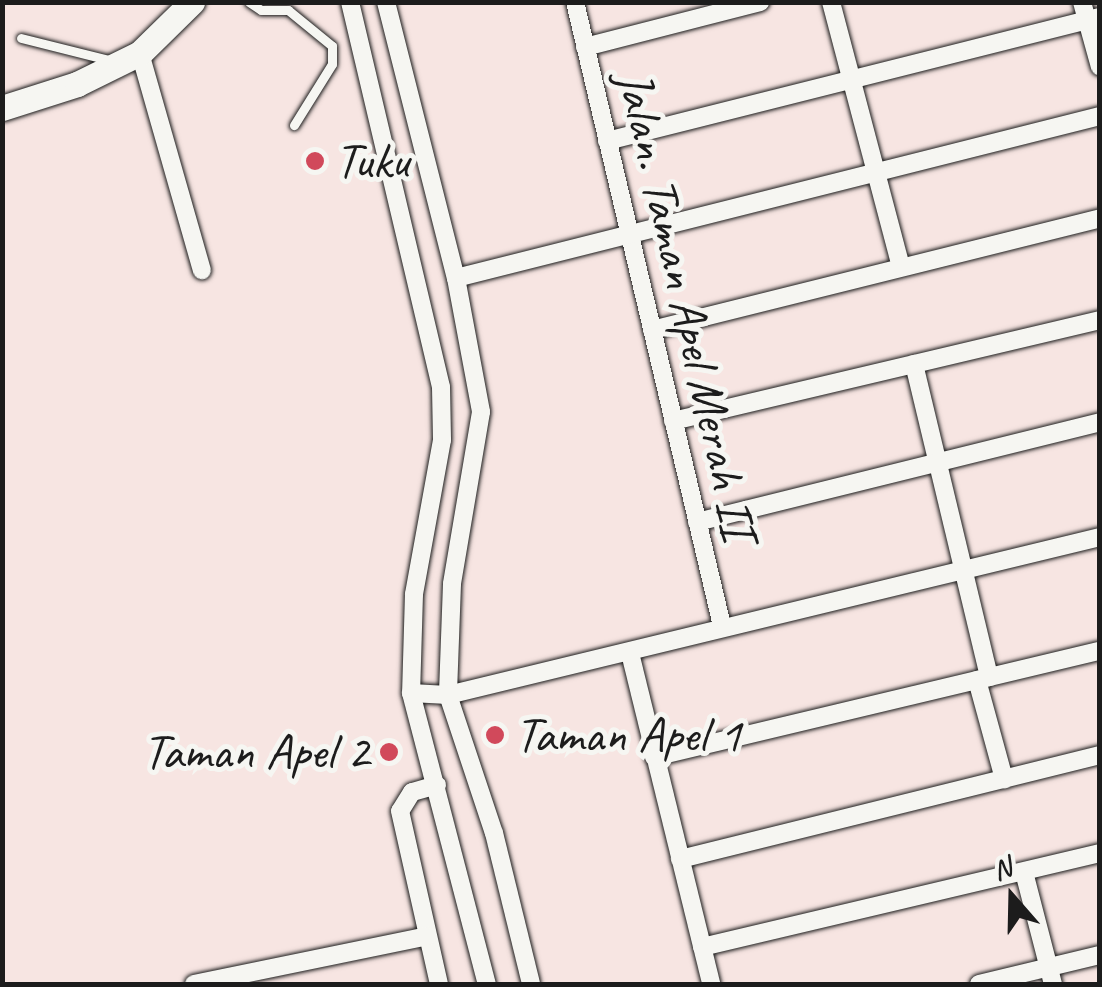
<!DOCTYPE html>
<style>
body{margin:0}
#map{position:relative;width:1102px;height:987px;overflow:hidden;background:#f7e5e2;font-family:Caveat,sans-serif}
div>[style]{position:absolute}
.roads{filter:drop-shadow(0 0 2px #1c1c1c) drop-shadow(0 0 2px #1c1c1c)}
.service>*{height:9px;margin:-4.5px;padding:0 4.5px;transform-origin:4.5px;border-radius:4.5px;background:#f6f6f2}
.minor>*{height:18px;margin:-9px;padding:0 9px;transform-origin:9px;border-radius:9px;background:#f6f6f2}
.secondary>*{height:25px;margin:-12.5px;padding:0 12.5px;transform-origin:12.5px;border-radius:12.5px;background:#f6f6f2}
.dots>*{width:28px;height:28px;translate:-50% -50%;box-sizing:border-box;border:5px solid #f6f6f2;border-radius:50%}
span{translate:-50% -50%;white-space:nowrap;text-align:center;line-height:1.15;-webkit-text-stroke:10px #f6f6f2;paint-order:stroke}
.poi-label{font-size:50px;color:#1c1c1c}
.left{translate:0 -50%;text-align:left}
.right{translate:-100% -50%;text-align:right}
.street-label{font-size:50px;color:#1c1c1c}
.frame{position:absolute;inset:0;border:5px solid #1c1c1c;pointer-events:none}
.north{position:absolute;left:962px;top:847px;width:100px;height:100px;-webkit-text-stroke:8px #f6f6f2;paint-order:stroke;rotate:340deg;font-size:28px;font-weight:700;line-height:40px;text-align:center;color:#1c1c1c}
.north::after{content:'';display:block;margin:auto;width:35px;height:45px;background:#1c1c1c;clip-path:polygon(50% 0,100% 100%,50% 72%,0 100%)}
</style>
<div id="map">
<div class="roads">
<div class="service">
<div style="left:249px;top:2px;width:14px;rotate:34deg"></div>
<div style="left:261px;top:10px;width:27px"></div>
<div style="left:288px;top:10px;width:57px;rotate:39.3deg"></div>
<div style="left:332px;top:46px;width:18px;rotate:90deg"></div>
<div style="left:332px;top:64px;width:72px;rotate:121.9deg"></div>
<div style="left:21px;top:38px;width:91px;rotate:14deg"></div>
</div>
<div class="minor">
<div style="left:350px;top:2px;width:396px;rotate:76.7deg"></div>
<div style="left:441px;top:387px;width:53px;rotate:88.9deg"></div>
<div style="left:442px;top:440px;width:157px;rotate:100.3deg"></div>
<div style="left:414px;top:594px;width:99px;rotate:91.7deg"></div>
<div style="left:411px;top:693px;width:301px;rotate:75.4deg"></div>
<div style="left:386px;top:2px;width:285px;rotate:75.8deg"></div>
<div style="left:456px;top:278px;width:136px;rotate:79.4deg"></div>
<div style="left:481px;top:412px;width:174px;rotate:99.6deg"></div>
<div style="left:452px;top:584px;width:111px;rotate:92.1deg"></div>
<div style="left:448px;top:695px;width:145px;rotate:71.6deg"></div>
<div style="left:494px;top:833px;width:155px;rotate:76.2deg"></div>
<div style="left:575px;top:2px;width:641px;rotate:76.74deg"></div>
<div style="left:831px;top:2px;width:274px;rotate:75.2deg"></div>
<div style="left:1082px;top:2px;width:67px;rotate:74.5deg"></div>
<div style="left:585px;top:47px;width:181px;rotate:-14.4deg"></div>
<div style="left:140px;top:53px;width:226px;rotate:74.1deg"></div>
<div style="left:607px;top:141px;width:508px;rotate:-14.12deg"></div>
<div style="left:456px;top:278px;width:664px;rotate:-14.12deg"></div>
<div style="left:652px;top:330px;width:462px;rotate:-14deg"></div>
<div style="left:914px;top:364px;width:322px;rotate:76.5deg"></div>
<div style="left:673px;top:421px;width:439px;rotate:-13.3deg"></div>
<div style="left:697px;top:522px;width:415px;rotate:-13.9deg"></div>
<div style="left:630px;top:653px;width:341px;rotate:76.2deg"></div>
<div style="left:977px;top:680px;width:103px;rotate:74.7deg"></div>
<div style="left:411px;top:693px;width:37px;rotate:3deg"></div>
<div style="left:448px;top:695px;width:671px;rotate:-13.62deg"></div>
<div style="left:654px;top:757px;width:458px;rotate:-13.4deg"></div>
<div style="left:437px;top:785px;width:26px;rotate:164deg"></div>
<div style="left:412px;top:792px;width:22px;rotate:122deg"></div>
<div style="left:400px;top:811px;width:177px;rotate:77.3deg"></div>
<div style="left:680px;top:859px;width:433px;rotate:-13.9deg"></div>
<div style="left:1024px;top:872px;width:116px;rotate:75.5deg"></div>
<div style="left:702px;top:947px;width:409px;rotate:-13.3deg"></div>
<div style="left:194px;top:984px;width:238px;rotate:-11.6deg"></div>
<div style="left:979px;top:984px;width:124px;rotate:-13.5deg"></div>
</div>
<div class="secondary">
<div style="left:2px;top:108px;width:79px;rotate:-17.7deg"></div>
<div style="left:77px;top:84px;width:70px;rotate:-26.2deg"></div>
<div style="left:140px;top:53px;width:73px;rotate:-44.4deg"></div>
</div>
</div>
<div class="dots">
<div style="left:315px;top:161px;background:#d1495b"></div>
<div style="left:495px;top:735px;background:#d1495b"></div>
<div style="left:389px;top:752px;background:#d1495b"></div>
</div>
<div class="poi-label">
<span class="left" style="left:335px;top:161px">Tuku</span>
<span class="left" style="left:515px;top:735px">Taman Apel 1</span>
<span class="right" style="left:369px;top:752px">Taman Apel 2</span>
</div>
<div class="street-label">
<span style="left:687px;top:305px;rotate:77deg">Jalan. Taman Apel Merah II</span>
</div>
<div class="frame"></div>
<div class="north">N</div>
</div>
